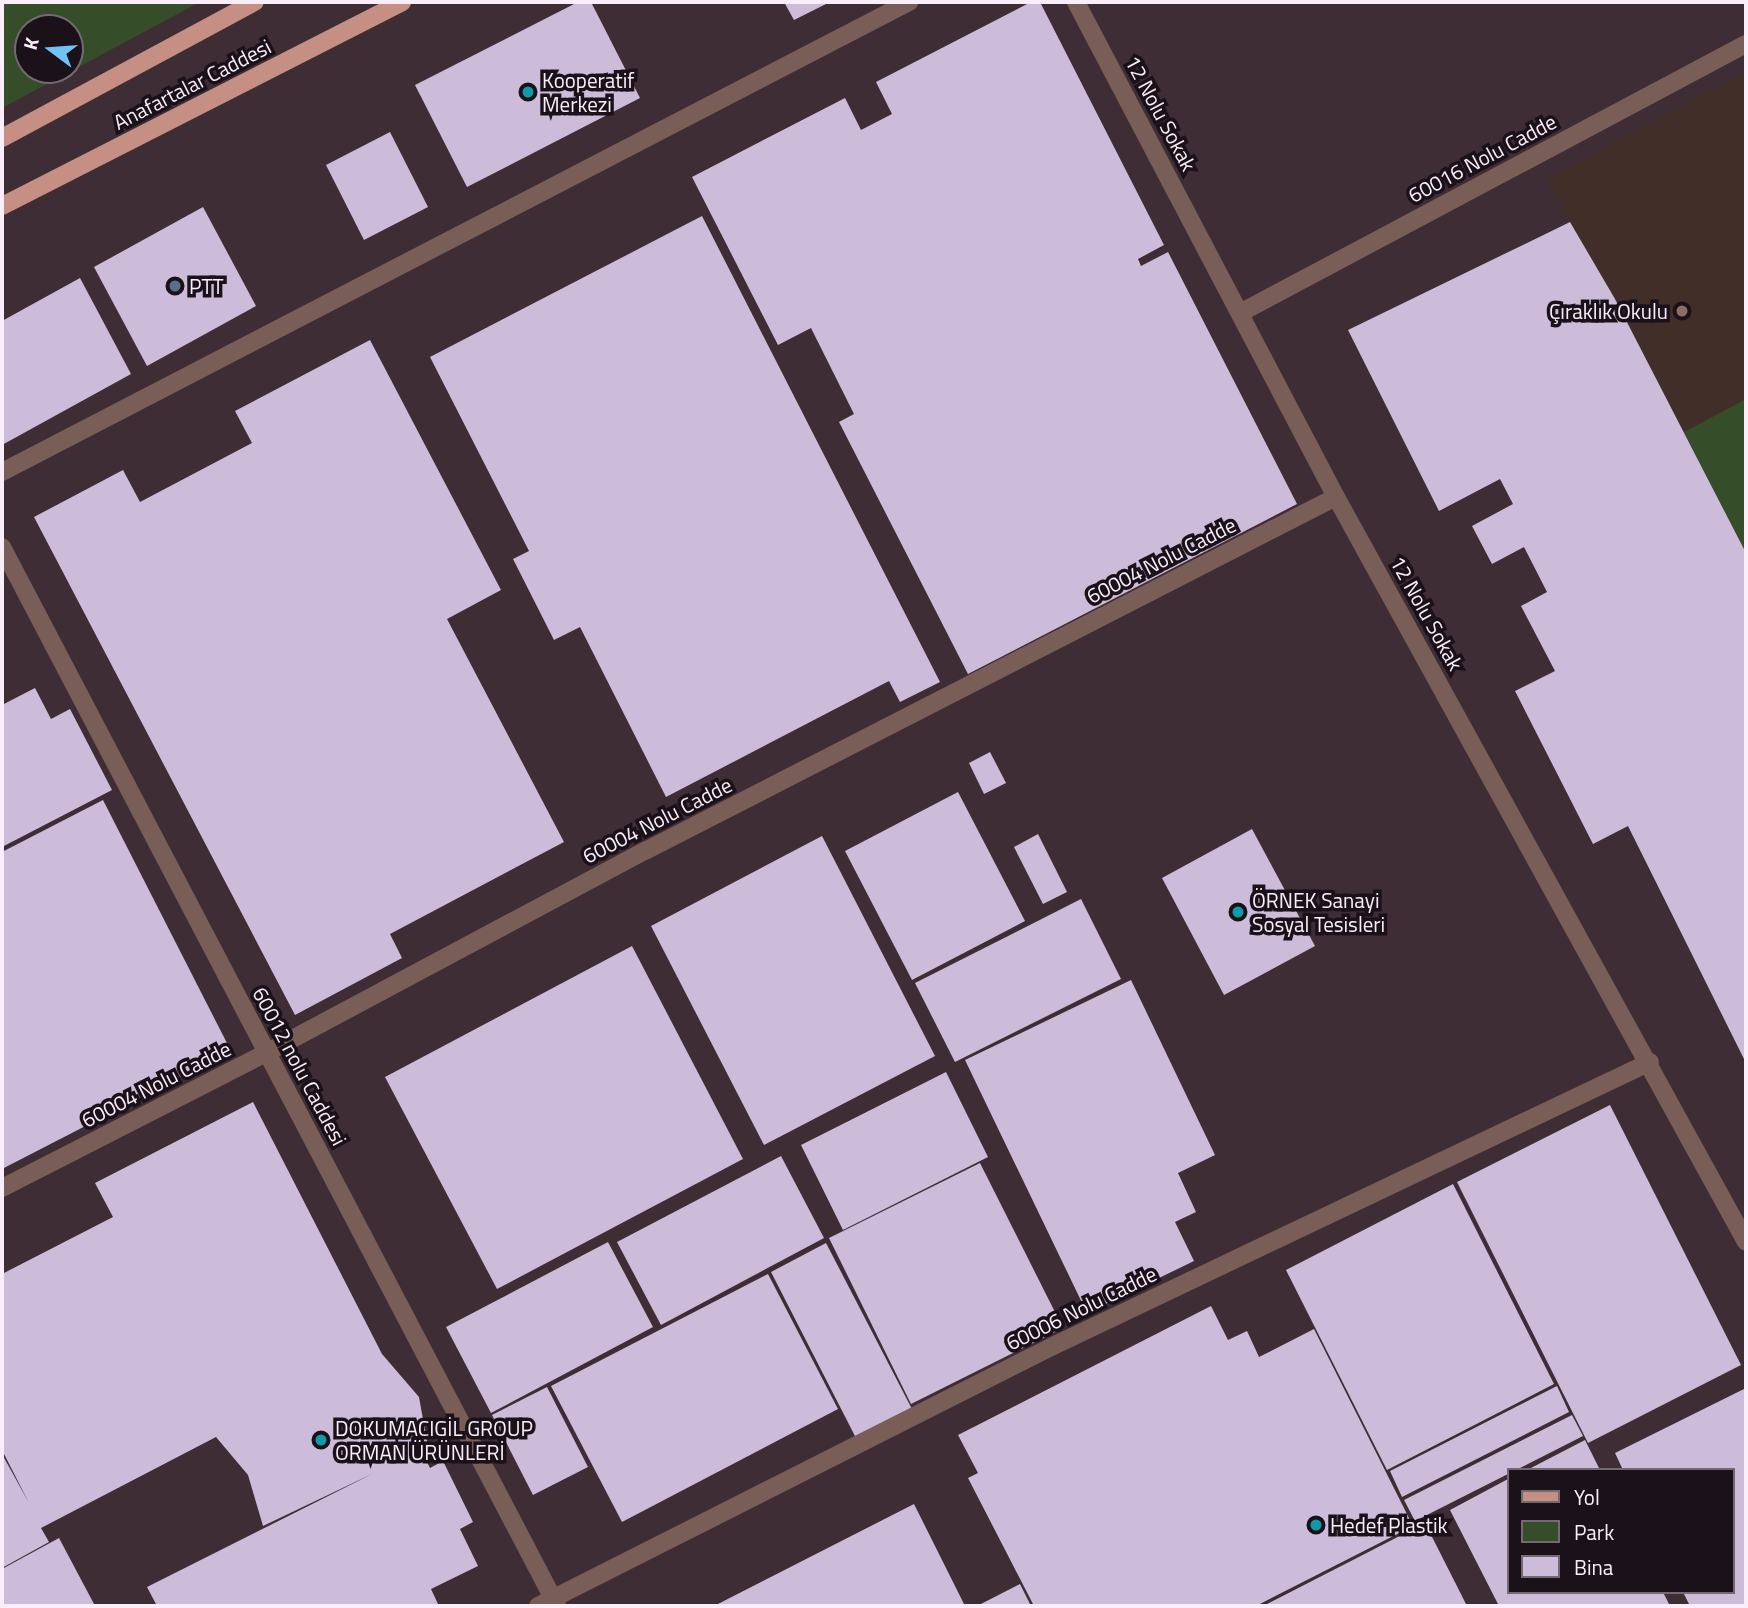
<!DOCTYPE html>
<meta charset="utf-8">
<style>
body{margin:0}
#map{position:relative;width:1748px;height:1608px;overflow:hidden;background:#372437;font-family:"Titillium Web",sans-serif}
div>[style]{position:absolute}
.industrial>*{inset:0;background:#3f2d35}
.education>*{inset:0;background:#412e28}
.green>*{inset:0;background:#364d29}
.building>*{inset:0;background:#ccbcda}
.minor>*{height:18px;margin:-9px;padding:0 9px;transform-origin:9px;border-radius:9px;background:#795e58}
.major>*{height:18px;margin:-9px;padding:0 9px;transform-origin:9px;border-radius:9px;background:#c58f83}
.dots>*{width:19px;height:19px;translate:-50% -50%;box-sizing:border-box;border:4px solid #1a1119;border-radius:50%}
span{translate:-50% -50%;white-space:nowrap;text-align:center;line-height:1.15;-webkit-text-stroke:7px #1a1119;paint-order:stroke}
.poi-label{font-size:21px;color:#fbeefb}
.left{translate:0 -50%;text-align:left}
.right{translate:-100% -50%;text-align:right}
.street-label{font-size:21px;color:#fbeefb}
.frame{position:absolute;inset:0;border:4px solid #fbeefb;pointer-events:none}
.legend{position:absolute;left:1507px;top:1468px;width:228px;height:126px;box-sizing:border-box;background:#1a1119;border:2px solid #746973;margin:0;padding:9px 12px;list-style:none;font-size:21px;color:#fbeefb}
.legend li{display:flex;align-items:center;gap:14px;height:35px}
.legend b{width:35px;border:2px solid #746973}
.north{position:absolute;left:14px;top:14px;width:70px;height:70px;box-sizing:border-box;background:#1a1119;border:2px solid #746973;border-radius:50%;rotate:286deg;font-size:19px;font-weight:700;line-height:28px;text-align:center;color:#fbeefb}
.north::after{content:'';display:block;margin:auto;width:24px;height:32px;background:#72c1f5;clip-path:polygon(50% 0,100% 100%,50% 72%,0 100%)}
</style>
<div id="map">
<div class="industrial">
<div style="clip-path:polygon(evenodd,2px 2px,1746px 2px,1746px 1606px,2px 1606px,2px 2px,28px 28px,70px 28px,70px 70px,28px 70px,28px 28px,2px 2px,1508px 1470px,1732px 1470px,1732px 1592px,1508px 1592px,1508px 1470px)"></div>
</div>
<div class="education">
<div style="clip-path:polygon(1746px 72px,1746px 399px,1684px 432px,1547px 179px)"></div>
</div>
<div class="green">
<div style="clip-path:polygon(evenodd,2px 2px,200px 2px,2px 108px,2px 2px,28px 28px,70px 28px,70px 70px,28px 70px,28px 28px)"></div>
<div style="clip-path:polygon(1746px 399px,1746px 553px,1684px 432px)"></div>
</div>
<div class="building">
<div style="clip-path:polygon(578px 2px,591px 2px,640px 98px,467px 187px,415px 85px)"></div>
<div style="clip-path:polygon(784px 2px,830px 2px,794px 20px)"></div>
<div style="clip-path:polygon(1031px 2px,1040px 2px,1164px 245px,1138px 259px,1141px 266px,1168px 252px,1297px 504px,968px 674px,839px 422px,854px 414px,811px 328px,778px 345px,692px 177px,845px 98px,861px 130px,892px 114px,876px 82px)"></div>
<div style="clip-path:polygon(390px 132px,428px 207px,364px 240px,326px 165px)"></div>
<div style="clip-path:polygon(203px 207px,256px 306px,147px 366px,94px 267px)"></div>
<div style="clip-path:polygon(702px 216px,940px 682px,900px 702px,889px 681px,666px 797px,580px 627px,554px 640px,513px 559px,529px 551px,430px 357px)"></div>
<div style="clip-path:polygon(1570px 222px,1615px 299px,1746px 553px,1746px 1063px,1628px 826px,1593px 844px,1515px 691px,1555px 671px,1521px 606px,1547px 592px,1524px 547px,1492px 564px,1472px 526px,1513px 504px,1500px 479px,1439px 511px,1348px 330px)"></div>
<div style="clip-path:polygon(80px 278px,131px 374px,2px 445px,2px 321px)"></div>
<div style="clip-path:polygon(370px 340px,501px 590px,447px 619px,564px 842px,390px 934px,402px 958px,295px 1015px,34px 517px,123px 470px,140px 502px,252px 443px,235px 411px)"></div>
<div style="clip-path:polygon(35px 688px,51px 719px,70px 709px,112px 790px,2px 847px,2px 705px)"></div>
<div style="clip-path:polygon(990px 752px,1006px 783px,984px 794px,969px 763px)"></div>
<div style="clip-path:polygon(958px 792px,1025px 921px,912px 980px,845px 851px)"></div>
<div style="clip-path:polygon(103px 800px,231px 1051px,2px 1169px,2px 852px)"></div>
<div style="clip-path:polygon(1252px 829px,1315px 946px,1224px 995px,1162px 878px)"></div>
<div style="clip-path:polygon(1038px 834px,1067px 892px,1043px 904px,1014px 847px)"></div>
<div style="clip-path:polygon(822px 836px,935px 1056px,764px 1145px,651px 926px)"></div>
<div style="clip-path:polygon(1081px 899px,1121px 979px,955px 1062px,915px 983px)"></div>
<div style="clip-path:polygon(632px 946px,743px 1159px,497px 1289px,385px 1077px)"></div>
<div style="clip-path:polygon(1131px 980px,1215px 1155px,1178px 1173px,1196px 1212px,1175px 1222px,1194px 1261px,1087px 1313px,965px 1060px)"></div>
<div style="clip-path:polygon(946px 1072px,988px 1157px,843px 1230px,801px 1145px)"></div>
<div style="clip-path:polygon(253px 1102px,382px 1354px,419px 1397px,428px 1447px,421px 1450px,430px 1468px,443px 1461px,473px 1522px,460px 1529px,478px 1566px,431px 1589px,438px 1604px,433px 1606px,157px 1606px,147px 1587px,374px 1473px,263px 1526px,248px 1475px,216px 1437px,41px 1528px,49px 1542px,2px 1568px,2px 1454px,29px 1503px,2px 1450px,2px 1274px,113px 1217px,95px 1183px)"></div>
<div style="clip-path:polygon(1610px 1105px,1741px 1365px,1588px 1443px,1457px 1182px)"></div>
<div style="clip-path:polygon(781px 1156px,824px 1238px,661px 1325px,617px 1242px)"></div>
<div style="clip-path:polygon(980px 1163px,1063px 1328px,911px 1404px,829px 1238px)"></div>
<div style="clip-path:polygon(1453px 1184px,1554px 1384px,1387px 1470px,1286px 1270px)"></div>
<div style="clip-path:polygon(608px 1242px,653px 1327px,491px 1413px,446px 1327px)"></div>
<div style="clip-path:polygon(826px 1243px,912px 1409px,856px 1438px,771px 1272px)"></div>
<div style="clip-path:polygon(768px 1274px,838px 1409px,622px 1522px,551px 1386px)"></div>
<div style="clip-path:polygon(1211px 1306px,1228px 1340px,1247px 1331px,1259px 1357px,1314px 1329px,1413px 1526px,1256px 1606px,1034px 1606px,968px 1478px,978px 1473px,958px 1435px)"></div>
<div style="clip-path:polygon(1557px 1386px,1569px 1412px,1402px 1497px,1390px 1471px)"></div>
<div style="clip-path:polygon(547px 1387px,588px 1467px,533px 1495px,492px 1415px)"></div>
<div style="clip-path:polygon(1746px 1388px,1746px 1606px,1690px 1606px,1683px 1592px,1732px 1592px,1732px 1470px,1623px 1470px,1615px 1453px)"></div>
<div style="clip-path:polygon(1572px 1415px,1583px 1436px,1516px 1470px,1508px 1470px,1508px 1474px,1415px 1521px,1404px 1500px)"></div>
<div style="clip-path:polygon(1585px 1440px,1600px 1470px,1527px 1470px)"></div>
<div style="clip-path:polygon(1508px 1479px,1508px 1592px,1663px 1592px,1670px 1606px,1499px 1606px,1450px 1510px)"></div>
<div style="clip-path:polygon(914px 1504px,965px 1606px,714px 1606px)"></div>
<div style="clip-path:polygon(1425px 1523px,1467px 1606px,1263px 1606px)"></div>
<div style="clip-path:polygon(59px 1538px,94px 1604px,2px 1606px,2px 1569px)"></div>
<div style="clip-path:polygon(1020px 1584px,1031px 1606px,977px 1606px)"></div>
</div>
<div class="minor">
<div style="left:1076px;top:2px;width:559px;rotate:62.29deg"></div>
<div style="left:1336px;top:497px;width:850px;rotate:61.17deg"></div>
<div style="left:1240px;top:313px;width:573px;rotate:-28deg"></div>
<div style="left:2px;top:472px;width:1022px;rotate:-27.39deg"></div>
<div style="left:2px;top:547px;width:1196px;rotate:62.34deg"></div>
<div style="left:2px;top:1188px;width:299px;rotate:-27.1deg"></div>
<div style="left:268px;top:1052px;width:427px;rotate:-28.1deg"></div>
<div style="left:645px;top:851px;width:776px;rotate:-27.13deg"></div>
<div style="left:538px;top:1606px;width:577px;rotate:-26.79deg"></div>
<div style="left:1053px;top:1346px;width:661px;rotate:-25.44deg"></div>
</div>
<div class="major">
<div style="left:2px;top:138px;width:287px;rotate:-28.3deg"></div>
<div style="left:2px;top:206px;width:449px;rotate:-27deg"></div>
</div>
<div class="dots">
<div style="left:528px;top:92px;background:#0f9aa8"></div>
<div style="left:175px;top:286px;background:#5c6f8a"></div>
<div style="left:1682px;top:311px;background:#8d6e63"></div>
<div style="left:1238px;top:912px;background:#0f9aa8"></div>
<div style="left:321px;top:1440px;background:#0f9aa8"></div>
<div style="left:1316px;top:1525px;background:#0f9aa8"></div>
</div>
<div class="poi-label">
<span class="left" style="left:542px;top:92px">Kooperatif<br>Merkezi</span>
<span class="left" style="left:189px;top:286px">PTT</span>
<span class="right" style="left:1668px;top:311px">Çıraklık Okulu</span>
<span class="left" style="left:1252px;top:912px">ÖRNEK Sanayi<br>Sosyal Tesisleri</span>
<span class="left" style="left:335px;top:1440px">DOKUMACIGİL GROUP<br>ORMAN ÜRÜNLERİ</span>
<span class="left" style="left:1330px;top:1525px">Hedef Plastik</span>
</div>
<div class="street-label">
<span style="left:192px;top:84px;rotate:-27deg">Anafartalar Caddesi</span>
<span style="left:1161px;top:113px;rotate:62deg">12 Nolu Sokak</span>
<span style="left:1482px;top:158px;rotate:-28deg">60016 Nolu Cadde</span>
<span style="left:1161px;top:560px;rotate:-27deg">60004 Nolu Cadde</span>
<span style="left:1427px;top:613px;rotate:61deg">12 Nolu Sokak</span>
<span style="left:657px;top:820px;rotate:-27deg">60004 Nolu Cadde</span>
<span style="left:300px;top:1066px;rotate:62deg">60012 nolu Caddesi</span>
<span style="left:156px;top:1084px;rotate:-27deg">60004 Nolu Cadde</span>
<span style="left:1081px;top:1308px;rotate:-26deg">60006 Nolu Cadde</span>
</div>
<div class="frame"></div>
<ul class="legend">
<li><b style="height:9px;background:#c58f83"></b>Yol</li>
<li><b style="height:19px;background:#364d29"></b>Park</li>
<li><b style="height:19px;background:#ccbcda"></b>Bina</li>
</ul>
<div class="north">K</div>
</div>
